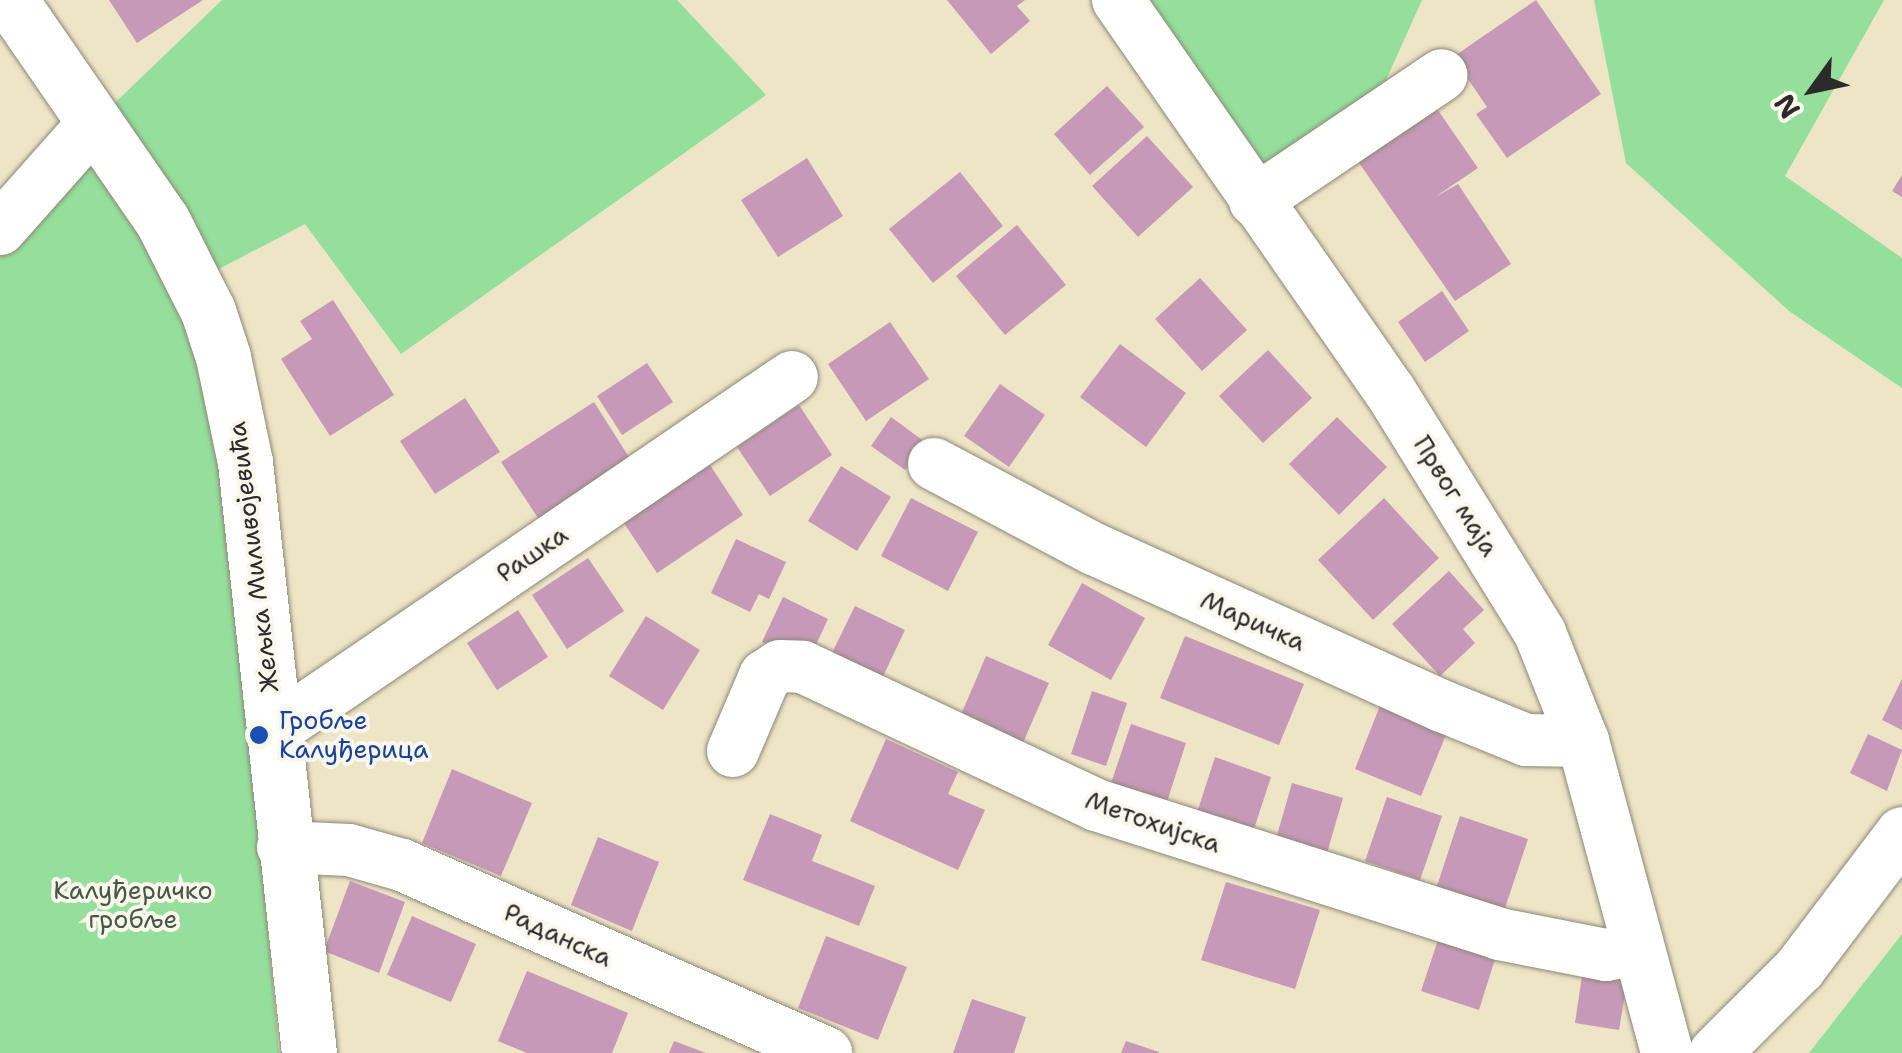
<!DOCTYPE html>
<meta charset="utf-8">
<style>
body{margin:0}
#map{position:relative;width:1902px;height:1053px;overflow:hidden;background:#eee4c6;font-family:"Shantell Sans",sans-serif}
div>[style]{position:absolute}
.green>*{inset:0;background:#94df9b}
.building>*{inset:0;background:#c799b8}
.roads{filter:drop-shadow(0 0 2px #8c8878) drop-shadow(0 0 2px #8c8878)}
.minor>*{height:52px;margin:-26px;padding:0 26px;transform-origin:26px;border-radius:26px;background:#fff}
.tertiary>*{height:55px;margin:-27.5px;padding:0 27.5px;transform-origin:27.5px;border-radius:27.5px;background:#fff}
.dots>*{width:28px;height:28px;translate:-50% -50%;box-sizing:border-box;border:5px solid #fbf7ec;border-radius:50%}
span{translate:-50% -50%;white-space:nowrap;text-align:center;line-height:1.15;-webkit-text-stroke:8px #fbf7ec;paint-order:stroke}
.street-label{font-size:25px;color:#2b2b2b}
.transit-label{font-size:25px;color:#164399}
.left{translate:0 -50%;text-align:left}
.park-label{font-size:25px;color:#455847}
.north{position:absolute;left:1762px;top:40px;width:100px;height:100px;-webkit-text-stroke:8px #fbf7ec;paint-order:stroke;rotate:237deg;font-size:28px;font-weight:700;line-height:40px;text-align:center;color:#2b2b2b}
.north::after{content:'';display:block;margin:auto;width:35px;height:45px;background:#2b2b2b;clip-path:polygon(50% 0,100% 100%,50% 72%,0 100%)}
</style>
<div id="map">
<div class="green">
<div style="clip-path:polygon(222px 0,677px 0,766px 95px,401px 354px,305px 224px,194px 282px,96px 121px)"></div>
<div style="clip-path:polygon(1116px 0,1422px 0,1364px 129px,1255px 201px)"></div>
<div style="clip-path:polygon(1594px 0,1884px 0,1785px 176px,1902px 258px,1902px 388px,1789px 311px,1626px 163px)"></div>
<div style="clip-path:polygon(84px 154px,171px 271px,224px 441px,279px 1053px,0 1053px,0 257px)"></div>
<div style="clip-path:polygon(1902px 934px,1902px 1053px,1809px 1053px)"></div>
</div>
<div class="building">
<div style="clip-path:polygon(109px 0,203px 0,137px 43px)"></div>
<div style="clip-path:polygon(947px 0,1025px 0,1017px 6px,1030px 21px,991px 54px)"></div>
<div style="clip-path:polygon(1536px 0,1601px 94px,1507px 158px,1476px 114px,1487px 107px,1453px 57px)"></div>
<div style="clip-path:polygon(1107px 86px,1144px 127px,1090px 175px,1054px 134px)"></div>
<div style="clip-path:polygon(1435px 106px,1478px 168px,1435px 197px,1458px 184px,1511px 264px,1455px 301px,1357px 160px)"></div>
<div style="clip-path:polygon(1147px 136px,1193px 187px,1138px 237px,1092px 186px)"></div>
<div style="clip-path:polygon(807px 158px,843px 216px,778px 257px,741px 200px)"></div>
<div style="clip-path:polygon(960px 172px,1003px 226px,933px 283px,889px 229px)"></div>
<div style="clip-path:polygon(1902px 175px,1902px 197px,1892px 191px)"></div>
<div style="clip-path:polygon(1017px 225px,1066px 285px,1005px 335px,956px 276px)"></div>
<div style="clip-path:polygon(1200px 278px,1247px 330px,1202px 371px,1155px 319px)"></div>
<div style="clip-path:polygon(1442px 291px,1469px 331px,1425px 362px,1398px 322px)"></div>
<div style="clip-path:polygon(333px 300px,394px 395px,330px 436px,281px 359px,312px 339px,300px 321px)"></div>
<div style="clip-path:polygon(890px 322px,929px 379px,866px 421px,828px 364px)"></div>
<div style="clip-path:polygon(1120px 344px,1186px 393px,1146px 447px,1080px 397px)"></div>
<div style="clip-path:polygon(1268px 350px,1312px 398px,1263px 443px,1219px 396px)"></div>
<div style="clip-path:polygon(647px 363px,673px 402px,622px 435px,597px 396px)"></div>
<div style="clip-path:polygon(1000px 384px,1045px 415px,1009px 467px,964px 436px)"></div>
<div style="clip-path:polygon(465px 398px,500px 452px,435px 494px,400px 441px)"></div>
<div style="clip-path:polygon(594px 402px,634px 465px,542px 524px,501px 462px)"></div>
<div style="clip-path:polygon(799px 405px,832px 455px,770px 496px,737px 447px)"></div>
<div style="clip-path:polygon(891px 417px,925px 442px,905px 470px,871px 446px)"></div>
<div style="clip-path:polygon(1337px 417px,1387px 467px,1339px 515px,1289px 464px)"></div>
<div style="clip-path:polygon(708px 462px,743px 515px,657px 573px,622px 520px)"></div>
<div style="clip-path:polygon(841px 466px,891px 497px,857px 551px,808px 521px)"></div>
<div style="clip-path:polygon(911px 498px,978px 532px,948px 591px,881px 556px)"></div>
<div style="clip-path:polygon(1384px 498px,1439px 558px,1373px 620px,1318px 560px)"></div>
<div style="clip-path:polygon(736px 539px,786px 562px,769px 599px,759px 594px,750px 612px,711px 593px)"></div>
<div style="clip-path:polygon(588px 558px,624px 611px,567px 649px,532px 595px)"></div>
<div style="clip-path:polygon(1449px 571px,1484px 610px,1463px 629px,1475px 643px,1440px 676px,1392px 624px)"></div>
<div style="clip-path:polygon(1082px 583px,1145px 618px,1111px 680px,1048px 645px)"></div>
<div style="clip-path:polygon(783px 597px,828px 619px,807px 664px,762px 642px)"></div>
<div style="clip-path:polygon(855px 606px,905px 630px,878px 687px,827px 663px)"></div>
<div style="clip-path:polygon(518px 610px,548px 657px,497px 690px,467px 643px)"></div>
<div style="clip-path:polygon(646px 616px,700px 650px,663px 710px,609px 676px)"></div>
<div style="clip-path:polygon(1185px 636px,1304px 684px,1279px 745px,1160px 698px)"></div>
<div style="clip-path:polygon(986px 656px,1049px 683px,1022px 745px,960px 717px)"></div>
<div style="clip-path:polygon(1902px 679px,1902px 730px,1882px 720px)"></div>
<div style="clip-path:polygon(1092px 691px,1127px 703px,1106px 766px,1071px 754px)"></div>
<div style="clip-path:polygon(1383px 698px,1450px 725px,1421px 796px,1355px 769px)"></div>
<div style="clip-path:polygon(1131px 724px,1186px 743px,1164px 811px,1108px 792px)"></div>
<div style="clip-path:polygon(1868px 734px,1902px 750px,1887px 791px,1850px 773px)"></div>
<div style="clip-path:polygon(886px 739px,958px 772px,948px 794px,985px 810px,958px 870px,850px 821px)"></div>
<div style="clip-path:polygon(1215px 757px,1271px 777px,1251px 838px,1195px 819px)"></div>
<div style="clip-path:polygon(452px 769px,532px 803px,501px 876px,422px 843px)"></div>
<div style="clip-path:polygon(1292px 783px,1343px 798px,1327px 853px,1276px 839px)"></div>
<div style="clip-path:polygon(1387px 797px,1442px 816px,1420px 880px,1365px 861px)"></div>
<div style="clip-path:polygon(770px 814px,822px 835px,812px 861px,875px 886px,859px 926px,743px 880px)"></div>
<div style="clip-path:polygon(1460px 816px,1528px 839px,1502px 917px,1434px 895px)"></div>
<div style="clip-path:polygon(598px 837px,659px 862px,632px 931px,571px 905px)"></div>
<div style="clip-path:polygon(350px 881px,405px 902px,379px 973px,324px 951px)"></div>
<div style="clip-path:polygon(1226px 882px,1320px 910px,1295px 989px,1201px 960px)"></div>
<div style="clip-path:polygon(412px 916px,476px 944px,451px 1002px,387px 975px)"></div>
<div style="clip-path:polygon(826px 936px,907px 967px,878px 1040px,798px 1008px)"></div>
<div style="clip-path:polygon(1438px 940px,1495px 959px,1479px 1010px,1421px 991px)"></div>
<div style="clip-path:polygon(1583px 969px,1628px 977px,1619px 1030px,1575px 1023px)"></div>
<div style="clip-path:polygon(527px 971px,628px 1013px,612px 1053px,527px 1053px,498px 1041px)"></div>
<div style="clip-path:polygon(972px 999px,1026px 1017px,1014px 1053px,953px 1053px)"></div>
<div style="clip-path:polygon(674px 1041px,706px 1053px,669px 1053px)"></div>
<div style="clip-path:polygon(1126px 1041px,1159px 1052px,1159px 1053px,1121px 1053px)"></div>
</div>
<div class="roads">
<div class="minor">
<div style="left:1118px;top:0;width:476px;rotate:55.2deg"></div>
<div style="left:1390px;top:391px;width:285px;rotate:58.2deg"></div>
<div style="left:1540px;top:633px;width:116px;rotate:68.3deg"></div>
<div style="left:1583px;top:741px;width:323px;rotate:74.9deg"></div>
<div style="left:1255px;top:201px;width:225px;rotate:-34deg"></div>
<div style="left:0;top:229px;width:144px;rotate:-48.4deg"></div>
<div style="left:934px;top:464px;width:181px;rotate:28deg"></div>
<div style="left:1094px;top:549px;width:382px;rotate:24.3deg"></div>
<div style="left:1442px;top:706px;width:91px;rotate:22deg"></div>
<div style="left:1526px;top:740px;width:57px;rotate:1deg"></div>
<div style="left:273px;top:731px;width:628px;rotate:-34.3deg"></div>
<div style="left:733px;top:751px;width:82px;rotate:-66.9deg"></div>
<div style="left:765px;top:676px;width:18px;rotate:-34deg"></div>
<div style="left:780px;top:666px;width:23px;rotate:2deg"></div>
<div style="left:803px;top:667px;width:324px;rotate:25.2deg"></div>
<div style="left:1096px;top:805px;width:423px;rotate:17.7deg"></div>
<div style="left:1499px;top:934px;width:109px;rotate:11.1deg"></div>
<div style="left:1606px;top:955px;width:33px;rotate:-11deg"></div>
<div style="left:283px;top:847px;width:66px;rotate:2.6deg"></div>
<div style="left:349px;top:850px;width:55px;rotate:15.8deg"></div>
<div style="left:402px;top:865px;width:464px;rotate:23.9deg"></div>
<div style="left:1715px;top:1053px;width:120px;rotate:-45deg"></div>
<div style="left:1800px;top:968px;width:169px;rotate:-52.9deg"></div>
</div>
<div class="tertiary">
<div style="left:10px;top:0;width:267px;rotate:55.4deg"></div>
<div style="left:162px;top:220px;width:102px;rotate:63.2deg"></div>
<div style="left:208px;top:311px;width:48px;rotate:71.9deg"></div>
<div style="left:223px;top:357px;width:107px;rotate:78.2deg"></div>
<div style="left:245px;top:462px;width:594px;rotate:83.82deg"></div>
</div>
</div>
<div class="dots">
<div style="left:259px;top:735px;background:#1a4fb4"></div>
</div>
<div class="street-label">
<span style="left:1456px;top:496px;rotate:58deg">Првог маја</span>
<span style="left:532px;top:554px;rotate:-34deg">Рашка</span>
<span style="left:253px;top:557px;rotate:-97deg">Жељка Миливојевића</span>
<span style="left:1253px;top:621px;rotate:24deg">Маричка</span>
<span style="left:1153px;top:822px;rotate:19deg">Метохијска</span>
<span style="left:558px;top:935px;rotate:25deg">Раданска</span>
</div>
<div class="transit-label">
<span class="left" style="left:279px;top:735px">Гробље<br>Калуђерица</span>
</div>
<div class="park-label">
<span style="left:133px;top:905px">Калуђеричко<br>гробље</span>
</div>
<div class="north">N</div>
</div>
